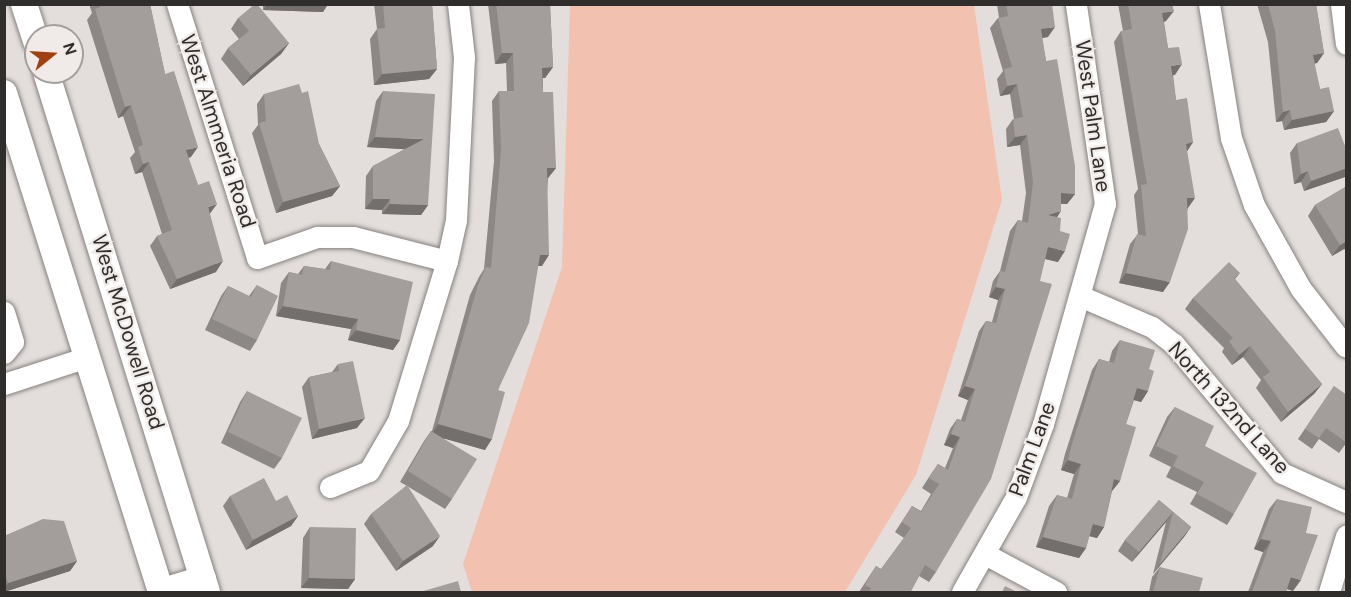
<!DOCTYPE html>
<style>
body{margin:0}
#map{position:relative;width:1351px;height:597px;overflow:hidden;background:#e3dedc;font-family:"DM Sans",sans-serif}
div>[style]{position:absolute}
.green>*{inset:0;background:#f2c1af}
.roads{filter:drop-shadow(0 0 2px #86817f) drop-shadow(0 0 2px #86817f)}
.minor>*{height:21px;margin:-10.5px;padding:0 10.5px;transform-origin:10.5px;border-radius:10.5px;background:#fff}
.major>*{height:26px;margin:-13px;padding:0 13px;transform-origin:13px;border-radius:13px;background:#fff}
.wall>*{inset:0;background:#8c8886}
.shaded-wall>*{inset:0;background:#726f6d}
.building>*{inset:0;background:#a39e9c}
span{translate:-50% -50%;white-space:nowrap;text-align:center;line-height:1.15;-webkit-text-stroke:4.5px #f0ebe9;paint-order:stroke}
.street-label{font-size:21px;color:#302e2d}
.frame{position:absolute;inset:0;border:6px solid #302e2d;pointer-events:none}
.north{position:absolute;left:24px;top:24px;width:60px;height:60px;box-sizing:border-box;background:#f0ebe9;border:2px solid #a39f9e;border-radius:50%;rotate:72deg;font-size:16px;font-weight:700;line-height:24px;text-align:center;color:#302e2d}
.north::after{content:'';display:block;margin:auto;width:21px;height:27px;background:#a33e0e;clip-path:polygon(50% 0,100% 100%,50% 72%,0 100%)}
</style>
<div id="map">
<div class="green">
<div style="clip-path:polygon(570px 5px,974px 5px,1002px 200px,916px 475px,845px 592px,472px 592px,463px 564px,562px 267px)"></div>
</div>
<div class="roads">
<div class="minor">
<div style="left:177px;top:4px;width:266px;rotate:72.5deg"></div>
<div style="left:257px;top:258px;width:64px;rotate:-19.3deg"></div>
<div style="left:317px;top:237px;width:36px"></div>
<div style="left:353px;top:237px;width:97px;rotate:14.3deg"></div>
<div style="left:1209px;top:4px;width:136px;rotate:80.7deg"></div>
<div style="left:1231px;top:138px;width:71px;rotate:71.1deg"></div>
<div style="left:1254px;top:205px;width:96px;rotate:60.8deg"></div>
<div style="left:1301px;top:289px;width:73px;rotate:52.2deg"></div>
<div style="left:1341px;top:4px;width:40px;rotate:82.9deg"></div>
<div style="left:1080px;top:296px;width:78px;rotate:23.3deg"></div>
<div style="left:1152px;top:327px;width:28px;rotate:38deg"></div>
<div style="left:1174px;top:344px;width:168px;rotate:50.1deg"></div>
<div style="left:1282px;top:473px;width:70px;rotate:24.4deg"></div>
<div style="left:4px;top:312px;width:31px;rotate:73deg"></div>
<div style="left:13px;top:342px;width:14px;rotate:129deg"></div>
<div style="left:4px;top:384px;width:87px;rotate:-18deg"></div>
<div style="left:330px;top:487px;width:42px;rotate:-22.3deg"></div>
<div style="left:369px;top:471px;width:58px;rotate:-59.9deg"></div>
<div style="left:398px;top:421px;width:167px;rotate:-73deg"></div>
<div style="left:447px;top:261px;width:42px;rotate:-77.6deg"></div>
<div style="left:456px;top:220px;width:163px;rotate:-87.2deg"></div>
<div style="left:464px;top:57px;width:53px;rotate:-96.5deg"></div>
<div style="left:985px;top:554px;width:81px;rotate:28.2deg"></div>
<div style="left:962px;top:592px;width:109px;rotate:-60.4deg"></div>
<div style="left:1016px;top:497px;width:78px;rotate:-69.7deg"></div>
<div style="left:1043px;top:424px;width:229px;rotate:-74.3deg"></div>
<div style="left:1105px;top:204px;width:202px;rotate:-98.3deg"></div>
<div style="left:1329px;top:592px;width:59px;rotate:-73.1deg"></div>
</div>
<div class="major">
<div style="left:24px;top:4px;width:39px;rotate:72deg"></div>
<div style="left:46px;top:72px;width:544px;rotate:72.8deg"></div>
<div style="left:4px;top:93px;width:523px;rotate:72.53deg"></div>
<div style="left:160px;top:592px;width:45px;rotate:-16.8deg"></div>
</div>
</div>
<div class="wall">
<div style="clip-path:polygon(89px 4px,150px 4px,165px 74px,191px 157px,188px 158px,198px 185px,210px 214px,216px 272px,170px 289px,150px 246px,157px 236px,162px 234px,142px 172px,135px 174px,130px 158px,135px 152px,123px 116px,118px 118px,87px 20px,92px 13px)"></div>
<div style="clip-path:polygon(263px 4px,328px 4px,323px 12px,263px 10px)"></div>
<div style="clip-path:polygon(374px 4px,432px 4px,437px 69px,429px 79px,374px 85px,370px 39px,377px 29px)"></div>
<div style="clip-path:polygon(488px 4px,550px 4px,553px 67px,545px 78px,543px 78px,543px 92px,556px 168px,548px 178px,542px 266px,538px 266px,498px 390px,485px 450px,444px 438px,452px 499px,445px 509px,407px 486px,433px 546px,396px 571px,364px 524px,371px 514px,407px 486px,400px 482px,424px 441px,431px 431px,432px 431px,470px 295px,479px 277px,484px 269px,494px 161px,492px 101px,499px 91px,507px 91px,506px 63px,495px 64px)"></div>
<div style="clip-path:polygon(997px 4px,1052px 4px,1048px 37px,1042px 38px,1046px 61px,1075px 194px,1067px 204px,1061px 204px,1057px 217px,1058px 262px,1045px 259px,936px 572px,929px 582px,919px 576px,911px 591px,914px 592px,859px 592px,876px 566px,881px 569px,904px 538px,895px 532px,912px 506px,921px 511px,931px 494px,922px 488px,931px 474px,938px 464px,945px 468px,953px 448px,944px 445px,950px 429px,957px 419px,961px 420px,968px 400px,958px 396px,979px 331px,986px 321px,992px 322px,998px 300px,989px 297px,993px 281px,1000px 271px,1010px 231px,1018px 220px,1022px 221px,1026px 193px,1020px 145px,1007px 147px,1006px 129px,1013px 119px,1014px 119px,1010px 94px,1000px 96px,997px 79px,1003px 71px,990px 28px,998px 18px,999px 18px)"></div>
<div style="clip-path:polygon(1118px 4px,1172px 4px,1166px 21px,1164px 22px,1168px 48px,1175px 75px,1173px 75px,1176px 100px,1193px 142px,1187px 151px,1188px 208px,1163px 292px,1119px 283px,1130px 244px,1138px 234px,1134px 195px,1138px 189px,1114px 42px,1121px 31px,1123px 31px)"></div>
<div style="clip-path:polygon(1257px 4px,1316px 4px,1324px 53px,1317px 63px,1314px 64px,1320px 89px,1334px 111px,1326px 122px,1284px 130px,1282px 121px,1276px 122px,1268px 42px)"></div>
<div style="clip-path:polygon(238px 18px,289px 43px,281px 54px,243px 86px,221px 59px,228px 48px,239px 39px,231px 29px)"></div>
<div style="clip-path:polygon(383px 91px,428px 205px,421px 215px,382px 214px,382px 210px,365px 209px,366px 176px,373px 166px,405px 149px,367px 147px,376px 101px)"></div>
<div style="clip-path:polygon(264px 94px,319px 144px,340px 186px,332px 196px,276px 213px,252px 133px,258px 125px,257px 104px)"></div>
<div style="clip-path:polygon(1297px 143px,1347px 151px,1347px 174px,1345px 177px,1304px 191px,1301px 182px,1294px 184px,1290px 153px)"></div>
<div style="clip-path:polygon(1347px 186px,1347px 252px,1344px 249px,1332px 256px,1308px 216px,1315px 205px)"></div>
<div style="clip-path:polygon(331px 261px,400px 340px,393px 350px,348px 340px,351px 329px,276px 316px,281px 283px,289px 272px,298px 274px,304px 266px,325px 269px)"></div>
<div style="clip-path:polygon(1240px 273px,1235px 279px,1322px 384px,1314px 394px,1281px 422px,1256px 388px,1261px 380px,1243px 357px,1232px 365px,1222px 352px,1224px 348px,1185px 309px,1193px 298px)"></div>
<div style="clip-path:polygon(257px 285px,257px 340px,250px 351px,205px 330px,221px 296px,228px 286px,249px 296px)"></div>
<div style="clip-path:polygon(1120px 340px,1149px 369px,1148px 391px,1141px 402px,1134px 400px,1126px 424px,1120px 481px,1112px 491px,1104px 527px,1097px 538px,1089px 536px,1086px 548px,1079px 558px,1036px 547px,1049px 506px,1057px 495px,1067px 498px,1074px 474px,1061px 470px,1065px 454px,1092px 370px,1099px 359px,1109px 362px,1112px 351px)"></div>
<div style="clip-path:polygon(338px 364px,357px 428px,312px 439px,302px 387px,309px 377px,332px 372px)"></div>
<div style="clip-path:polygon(1334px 386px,1347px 442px,1339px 453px,1319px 439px,1312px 449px,1298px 439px)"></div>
<div style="clip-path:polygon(247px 391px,282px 458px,274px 469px,221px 443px,240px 402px)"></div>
<div style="clip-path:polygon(1175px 407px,1205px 446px,1234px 514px,1227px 525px,1190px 504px,1197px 492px,1166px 477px,1171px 467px,1149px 456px,1167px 417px)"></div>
<div style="clip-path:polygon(230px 496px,276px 501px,298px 516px,291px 526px,246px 550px,223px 506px)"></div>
<div style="clip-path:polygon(1277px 499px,1293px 591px,1287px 589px,1286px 592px,1248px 592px,1263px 552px,1254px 549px,1269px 509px)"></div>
<div style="clip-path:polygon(1159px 500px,1191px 527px,1184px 537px,1153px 574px,1166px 522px,1132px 562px,1118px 551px,1125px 540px)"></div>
<div style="clip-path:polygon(310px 527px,355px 579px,348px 589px,301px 588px,303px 538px)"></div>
<div style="clip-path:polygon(4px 536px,77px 561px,70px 571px,4px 592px)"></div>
<div style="clip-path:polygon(1160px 567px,1199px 592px,1149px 592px,1152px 577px)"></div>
</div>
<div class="shaded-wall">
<div style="clip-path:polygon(267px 4px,328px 4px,323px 12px,263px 10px)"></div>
<div style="clip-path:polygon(1174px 11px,1166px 21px,1155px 24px,1162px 13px)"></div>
<div style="clip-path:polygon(1055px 27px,1048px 37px,1034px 39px,1041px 29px)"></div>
<div style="clip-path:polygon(289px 43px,281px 54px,243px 86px,251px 75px)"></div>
<div style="clip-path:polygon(502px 53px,513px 53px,506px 63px,495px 64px)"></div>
<div style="clip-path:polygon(1324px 53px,1317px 63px,1305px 65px,1313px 55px)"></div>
<div style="clip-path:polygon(1182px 64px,1175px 75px,1164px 77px,1171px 66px)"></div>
<div style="clip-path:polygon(553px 67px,545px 78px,535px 78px,542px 68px)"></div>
<div style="clip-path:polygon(437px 69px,429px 79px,374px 85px,382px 74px)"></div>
<div style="clip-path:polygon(1017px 84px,1010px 94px,1000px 96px,1007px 86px)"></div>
<div style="clip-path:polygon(131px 105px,123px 116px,118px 118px,125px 107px)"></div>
<div style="clip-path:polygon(1290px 110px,1282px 121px,1276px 122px,1283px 112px)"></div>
<div style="clip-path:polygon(1334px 111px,1326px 122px,1284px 130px,1292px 120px)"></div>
<div style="clip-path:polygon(1027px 135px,1020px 145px,1007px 147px,1015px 137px)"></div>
<div style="clip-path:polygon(375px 137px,424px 139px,416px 150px,367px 147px)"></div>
<div style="clip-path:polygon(1193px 142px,1186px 153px,1186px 144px)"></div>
<div style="clip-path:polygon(198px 147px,191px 157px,179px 161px,186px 150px)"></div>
<div style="clip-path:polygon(149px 162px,142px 172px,135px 174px,143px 164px)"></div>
<div style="clip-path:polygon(547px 168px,556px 168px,548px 178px,540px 179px)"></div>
<div style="clip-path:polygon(1347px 168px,1347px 174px,1345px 177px,1304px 191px,1311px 181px)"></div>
<div style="clip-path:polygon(1308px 171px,1301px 182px,1294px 184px,1301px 174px)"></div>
<div style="clip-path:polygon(340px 186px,332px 196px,276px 213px,283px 202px)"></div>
<div style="clip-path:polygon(1061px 193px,1075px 194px,1067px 204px,1054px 203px)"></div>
<div style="clip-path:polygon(1187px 198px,1195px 198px,1188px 208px,1180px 209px)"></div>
<div style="clip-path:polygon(373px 199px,390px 199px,382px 210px,365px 209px)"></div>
<div style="clip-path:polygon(217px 204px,209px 215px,208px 207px)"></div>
<div style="clip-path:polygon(390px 204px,428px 205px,421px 215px,382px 214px)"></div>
<div style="clip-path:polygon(1061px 211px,1054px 222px,1048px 215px)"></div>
<div style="clip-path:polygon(1347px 241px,1347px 245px,1344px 249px,1332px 256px,1340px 245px)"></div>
<div style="clip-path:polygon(1048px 247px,1065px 251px,1058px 262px,1041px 258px)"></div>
<div style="clip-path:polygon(540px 255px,549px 255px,542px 266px,532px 266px)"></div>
<div style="clip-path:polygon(223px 261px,216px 272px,170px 289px,177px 279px)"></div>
<div style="clip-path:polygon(1126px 273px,1170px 282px,1163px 292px,1119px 283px)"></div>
<div style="clip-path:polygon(996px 287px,1005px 289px,998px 300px,989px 297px)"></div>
<div style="clip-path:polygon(283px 306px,358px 319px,351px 329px,276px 316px)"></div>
<div style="clip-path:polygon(356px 330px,400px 340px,393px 350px,348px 340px)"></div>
<div style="clip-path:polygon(1250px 346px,1243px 357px,1232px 365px,1239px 355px)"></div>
<div style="clip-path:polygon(1322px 384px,1314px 394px,1281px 422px,1288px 412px)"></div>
<div style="clip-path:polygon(965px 386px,975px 389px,968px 400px,958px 396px)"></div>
<div style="clip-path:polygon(1137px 388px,1148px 391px,1141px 402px,1130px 399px)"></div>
<div style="clip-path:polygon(365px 418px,357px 428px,312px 439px,319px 429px)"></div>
<div style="clip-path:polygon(438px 424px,492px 439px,485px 450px,431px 435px)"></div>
<div style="clip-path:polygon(951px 434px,960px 437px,953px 448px,944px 445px)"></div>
<div style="clip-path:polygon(1068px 460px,1081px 464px,1074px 474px,1061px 470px)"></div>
<div style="clip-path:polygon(1114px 479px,1120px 481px,1112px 491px,1107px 490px)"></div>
<div style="clip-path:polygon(1173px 512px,1166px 522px,1132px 562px,1139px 552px)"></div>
<div style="clip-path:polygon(298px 516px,291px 526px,246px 550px,253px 540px)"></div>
<div style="clip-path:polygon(1093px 524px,1104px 527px,1097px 538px,1085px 535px)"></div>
<div style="clip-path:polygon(1191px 527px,1184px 537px,1153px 574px,1160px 564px)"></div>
<div style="clip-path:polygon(440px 536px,433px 546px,396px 571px,403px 561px)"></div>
<div style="clip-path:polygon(1043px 537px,1086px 548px,1079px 558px,1036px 547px)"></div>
<div style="clip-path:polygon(1261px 539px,1271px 541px,1263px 552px,1254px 549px)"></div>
<div style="clip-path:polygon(77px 561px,70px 571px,4px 592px,4px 588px,8px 583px)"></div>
<div style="clip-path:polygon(1291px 577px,1301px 580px,1293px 591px,1284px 588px)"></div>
<div style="clip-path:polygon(309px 578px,355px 579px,348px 589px,301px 588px)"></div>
</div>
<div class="building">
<div style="clip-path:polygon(100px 4px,150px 4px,165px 74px,174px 71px,198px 147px,186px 150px,198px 185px,209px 181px,217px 204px,208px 207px,223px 261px,177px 279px,157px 236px,172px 230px,149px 162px,143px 164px,138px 147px,143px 145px,131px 105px,125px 107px,95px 9px,100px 7px)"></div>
<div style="clip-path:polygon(255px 4px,257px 4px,289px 43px,251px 75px,228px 48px,249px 31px,238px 18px)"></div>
<div style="clip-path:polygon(383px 4px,432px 4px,437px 69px,382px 74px,377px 29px,385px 28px)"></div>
<div style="clip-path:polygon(496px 4px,550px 4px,553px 67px,542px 68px,543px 92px,553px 92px,556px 168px,547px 168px,549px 255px,540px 255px,529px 323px,498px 390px,505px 392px,492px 439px,438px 424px,478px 285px,486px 267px,491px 268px,501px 151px,499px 91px,514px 91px,513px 53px,502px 53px)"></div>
<div style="clip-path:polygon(1006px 4px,1052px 4px,1055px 27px,1041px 29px,1046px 61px,1057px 59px,1075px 166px,1075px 194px,1061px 193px,1061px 211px,1048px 215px,1061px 218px,1060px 231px,1070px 234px,1065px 251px,1048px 247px,1040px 281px,1052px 284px,991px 479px,936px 572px,925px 565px,911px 591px,914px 592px,869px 592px,871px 588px,865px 585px,876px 566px,881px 569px,911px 528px,902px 522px,912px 506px,921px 512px,939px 484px,929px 478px,938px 464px,948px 470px,960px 437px,951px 434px,957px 419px,965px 422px,975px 389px,965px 386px,971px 369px,986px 321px,996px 323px,1005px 289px,996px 287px,1000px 271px,1005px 272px,1018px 220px,1028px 223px,1033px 182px,1027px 135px,1015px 137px,1013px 119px,1023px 117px,1017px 84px,1007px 86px,1004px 69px,1012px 67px,998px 18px,1008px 16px)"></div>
<div style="clip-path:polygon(1128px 4px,1172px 4px,1174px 11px,1162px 13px,1168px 48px,1179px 47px,1182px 64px,1171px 66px,1176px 100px,1187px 98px,1193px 142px,1186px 144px,1195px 198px,1187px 198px,1188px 229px,1170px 282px,1126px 273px,1137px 234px,1146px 236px,1141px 185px,1147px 184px,1121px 31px,1132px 29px)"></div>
<div style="clip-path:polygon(1268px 4px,1316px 4px,1324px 53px,1313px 55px,1320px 89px,1329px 87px,1334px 111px,1292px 120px,1290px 110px,1283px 112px,1275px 31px)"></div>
<div style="clip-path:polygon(299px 84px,302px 93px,308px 91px,319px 144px,340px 186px,283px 202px,259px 123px,266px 121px,264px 94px)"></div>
<div style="clip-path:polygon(383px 91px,435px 94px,428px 205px,390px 204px,390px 199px,373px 199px,373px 166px,424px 139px,375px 137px)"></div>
<div style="clip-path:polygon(1338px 128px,1347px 151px,1347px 168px,1311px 181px,1308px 171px,1301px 174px,1297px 143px)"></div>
<div style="clip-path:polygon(1347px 186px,1347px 241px,1340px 245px,1315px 205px)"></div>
<div style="clip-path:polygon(331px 261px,413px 282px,400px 340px,356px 330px,358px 319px,283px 306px,289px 272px,302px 275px,304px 266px,330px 270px)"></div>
<div style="clip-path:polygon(1229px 262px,1240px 273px,1234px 278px,1322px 384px,1288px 412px,1263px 377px,1270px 372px,1250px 346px,1239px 355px,1229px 341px,1233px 338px,1193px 298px)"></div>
<div style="clip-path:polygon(257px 285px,278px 296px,257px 340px,212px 319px,228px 286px,251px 297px)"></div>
<div style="clip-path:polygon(1120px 340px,1155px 350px,1149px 369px,1154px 371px,1148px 391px,1137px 388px,1126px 424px,1136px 427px,1120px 481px,1114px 479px,1104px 527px,1093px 524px,1086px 548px,1043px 537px,1057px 495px,1072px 499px,1081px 464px,1068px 460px,1072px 444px,1099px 359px,1114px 363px)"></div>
<div style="clip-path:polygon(353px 361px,365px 418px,319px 429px,309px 377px,339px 371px,338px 364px)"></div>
<div style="clip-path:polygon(1334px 386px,1347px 395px,1346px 442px,1326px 428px,1319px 438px,1305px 429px)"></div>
<div style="clip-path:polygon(247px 391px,302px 418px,282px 458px,228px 432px)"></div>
<div style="clip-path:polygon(1175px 407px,1214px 426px,1205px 446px,1257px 473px,1234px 514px,1197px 494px,1204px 482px,1173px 466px,1178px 456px,1156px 446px)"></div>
<div style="clip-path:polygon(431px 431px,477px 459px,452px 499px,408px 471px)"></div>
<div style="clip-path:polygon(264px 478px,276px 501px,287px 495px,298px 516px,253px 540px,230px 496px)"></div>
<div style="clip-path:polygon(407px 485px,440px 536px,403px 561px,371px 514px)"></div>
<div style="clip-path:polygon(1277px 499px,1312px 507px,1306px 533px,1318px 535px,1301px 580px,1291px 577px,1286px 592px,1252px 592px,1271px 541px,1261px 539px)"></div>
<div style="clip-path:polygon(1159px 500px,1191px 527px,1160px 564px,1173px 512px,1139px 552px,1125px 540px)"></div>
<div style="clip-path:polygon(43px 519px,64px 521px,77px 561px,8px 583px,4px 572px,4px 536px)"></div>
<div style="clip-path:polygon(310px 527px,356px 528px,355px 579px,309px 578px)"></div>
<div style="clip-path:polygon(1160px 567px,1203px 578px,1199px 592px,1153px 592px)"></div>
<div style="clip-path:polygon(458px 581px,461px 592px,420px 592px)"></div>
<div style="clip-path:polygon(1005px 586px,1017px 592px,1002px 592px)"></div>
</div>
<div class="street-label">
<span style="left:1093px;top:116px;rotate:82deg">West Palm Lane</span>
<span style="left:218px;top:131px;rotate:72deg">West Almmeria Road</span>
<span style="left:128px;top:332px;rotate:73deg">West McDowell Road</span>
<span style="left:1229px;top:408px;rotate:48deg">North 132nd Lane</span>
<span style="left:1032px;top:449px;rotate:-70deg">Palm Lane</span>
</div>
<div class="frame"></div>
<div class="north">N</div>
</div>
